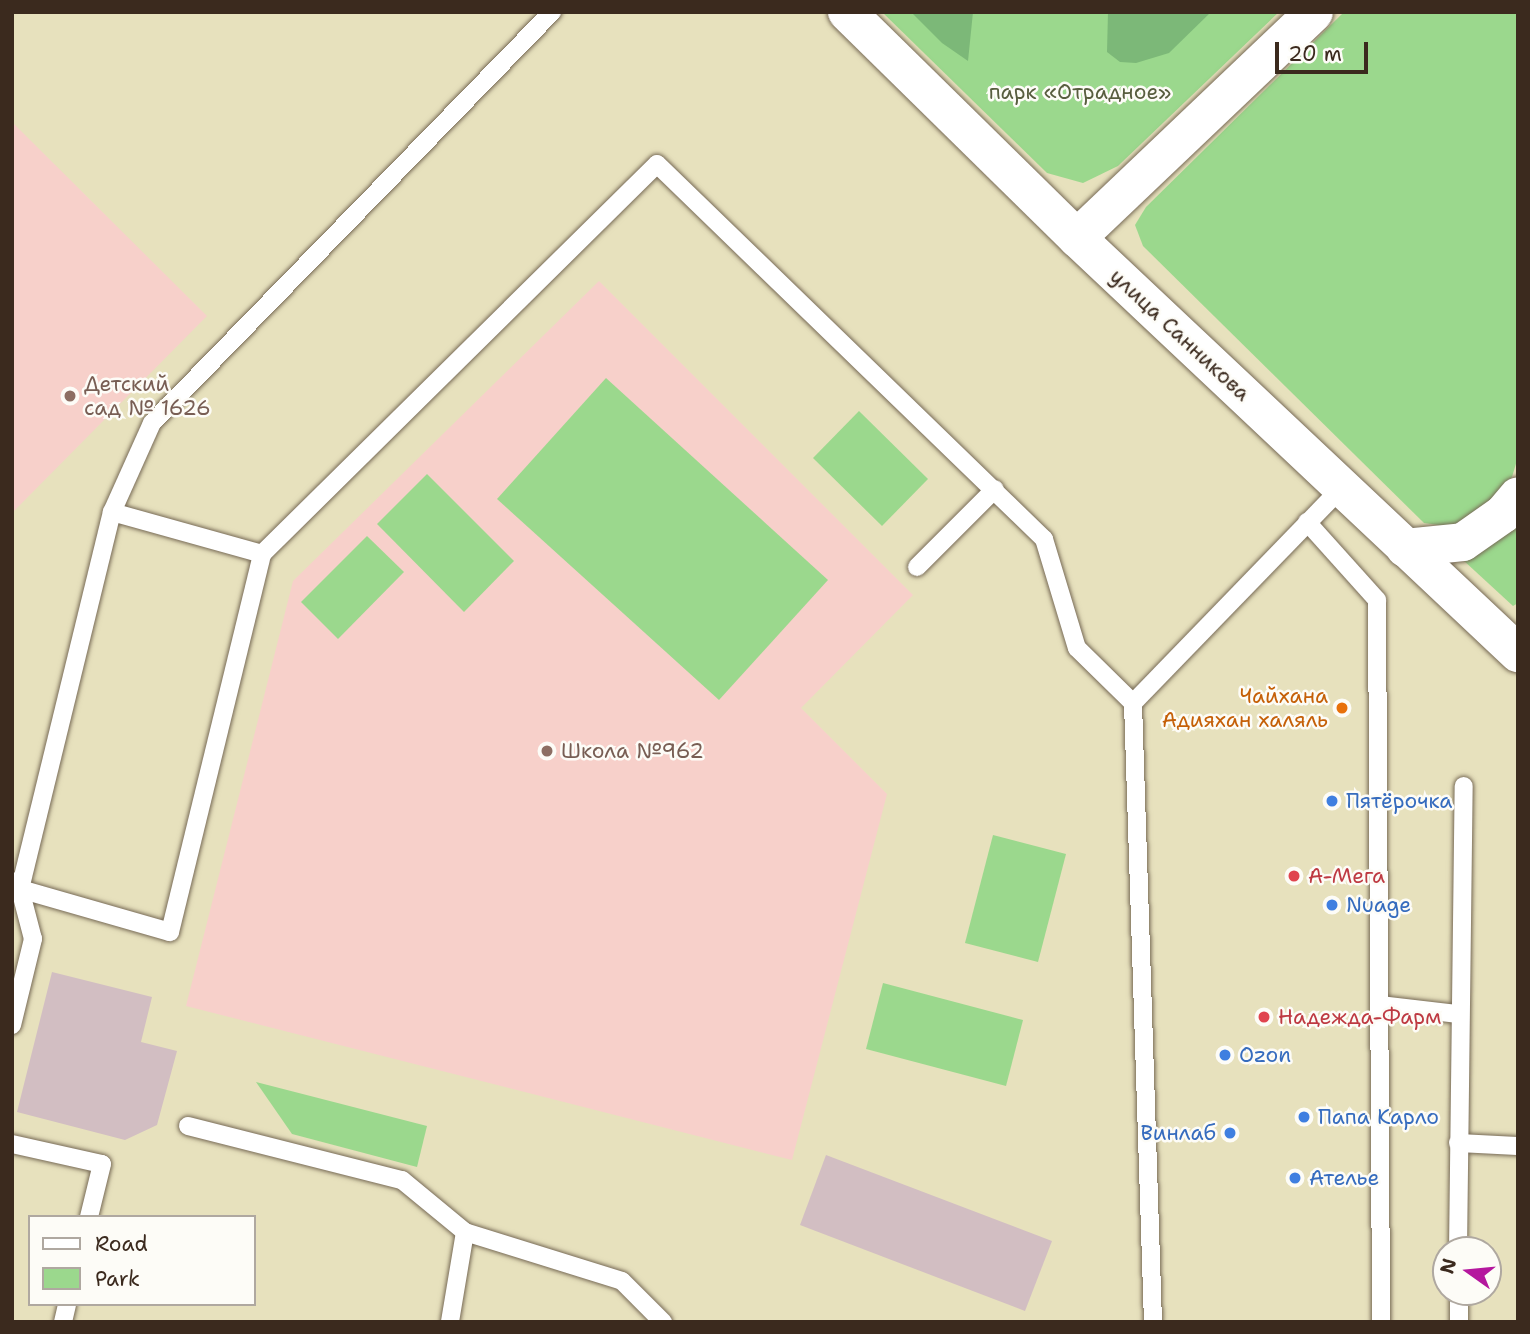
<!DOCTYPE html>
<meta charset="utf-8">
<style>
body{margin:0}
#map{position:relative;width:1530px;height:1334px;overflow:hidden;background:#e7e1bd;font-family:"Shantell Sans",sans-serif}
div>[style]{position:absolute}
.built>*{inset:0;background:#f7d0ca}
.industrial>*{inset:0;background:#d2bec2}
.green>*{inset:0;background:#9bd88d}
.forest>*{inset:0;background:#7cb878}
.roads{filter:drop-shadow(0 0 2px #776a56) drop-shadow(0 0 2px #776a56)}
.service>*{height:18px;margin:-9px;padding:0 9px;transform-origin:9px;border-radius:9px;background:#fff}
.tertiary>*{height:38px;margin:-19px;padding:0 19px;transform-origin:19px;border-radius:19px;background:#fff}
.dots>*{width:19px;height:19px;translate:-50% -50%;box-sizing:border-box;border:4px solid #fdfcf7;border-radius:50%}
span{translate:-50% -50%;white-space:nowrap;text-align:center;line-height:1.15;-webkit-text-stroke:5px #fdfcf7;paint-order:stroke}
.park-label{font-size:21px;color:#585e3f}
.street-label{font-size:21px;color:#3b2a1e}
.education-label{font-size:21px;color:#785e54}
.left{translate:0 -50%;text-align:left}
.food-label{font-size:21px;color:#c56008}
.right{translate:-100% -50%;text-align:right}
.shop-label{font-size:21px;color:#366cbe}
.health-label{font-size:21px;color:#be3a42}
.frame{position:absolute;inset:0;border:14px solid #3b2a1e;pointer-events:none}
.legend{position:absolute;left:28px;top:1215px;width:228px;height:91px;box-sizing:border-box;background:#fdfcf7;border:2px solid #afa8a0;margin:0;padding:9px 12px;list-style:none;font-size:21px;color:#3b2a1e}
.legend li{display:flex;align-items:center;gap:14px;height:35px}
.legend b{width:35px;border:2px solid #afa8a0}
.north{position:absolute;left:1432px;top:1236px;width:70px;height:70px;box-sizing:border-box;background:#fdfcf7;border:2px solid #afa8a0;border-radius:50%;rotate:285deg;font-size:19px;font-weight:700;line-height:28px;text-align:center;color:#3b2a1e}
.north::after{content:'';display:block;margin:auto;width:24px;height:32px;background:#b5179e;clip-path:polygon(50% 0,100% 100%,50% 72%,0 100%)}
.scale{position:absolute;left:1275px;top:42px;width:93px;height:32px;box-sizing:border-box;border:4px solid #3b2a1e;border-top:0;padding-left:9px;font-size:21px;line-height:24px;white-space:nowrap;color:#3b2a1e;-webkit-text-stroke:5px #fdfcf7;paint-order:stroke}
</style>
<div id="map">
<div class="built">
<div style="clip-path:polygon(12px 122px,207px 316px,12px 513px)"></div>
<div style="clip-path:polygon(599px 281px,913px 595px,801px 708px,887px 794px,792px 1160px,186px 1006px,293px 581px)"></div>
</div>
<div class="industrial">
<div style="clip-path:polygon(52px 972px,152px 997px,141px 1042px,177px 1051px,157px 1125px,125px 1140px,17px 1112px)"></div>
<div style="clip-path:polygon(826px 1155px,1052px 1241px,1025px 1311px,800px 1225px)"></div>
</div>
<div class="green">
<div style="clip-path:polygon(882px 12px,1279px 12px,1118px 166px,1083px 183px,1047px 173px)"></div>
<div style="clip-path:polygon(1344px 12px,1518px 12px,1518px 457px,1512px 477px,1488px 505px,1452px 527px,1424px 523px,1143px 246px,1135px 225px,1146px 207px)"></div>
<div style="clip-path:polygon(606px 378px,828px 580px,719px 700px,497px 499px)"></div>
<div style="clip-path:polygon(859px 411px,928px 479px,882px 526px,813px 458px)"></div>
<div style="clip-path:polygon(427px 474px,514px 561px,464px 612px,377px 524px)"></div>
<div style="clip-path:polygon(1518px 516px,1518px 603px,1513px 606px,1463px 560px)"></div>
<div style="clip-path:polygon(367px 536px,404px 572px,338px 639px,301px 602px)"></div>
<div style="clip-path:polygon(993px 835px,1066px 854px,1038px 962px,965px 943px)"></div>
<div style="clip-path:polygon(883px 983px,1023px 1020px,1006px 1086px,866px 1049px)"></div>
<div style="clip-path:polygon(256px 1082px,427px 1126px,417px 1167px,292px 1134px)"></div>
</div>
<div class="forest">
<div style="clip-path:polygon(911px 12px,973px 12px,968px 61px,942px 43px)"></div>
<div style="clip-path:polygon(1108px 12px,1211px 12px,1169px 53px,1136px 63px,1120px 62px,1107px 52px)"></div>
</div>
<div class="roads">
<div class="service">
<div style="left:112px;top:512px;width:156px;rotate:15.6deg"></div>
<div style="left:1307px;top:522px;width:105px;rotate:48.1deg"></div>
<div style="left:1377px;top:600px;width:722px;rotate:89.68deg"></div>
<div style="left:917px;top:567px;width:110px;rotate:-45deg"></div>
<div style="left:12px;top:881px;width:11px;rotate:45deg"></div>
<div style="left:20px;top:889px;width:156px;rotate:16deg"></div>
<div style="left:170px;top:932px;width:389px;rotate:-76.3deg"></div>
<div style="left:262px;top:554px;width:555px;rotate:-44.64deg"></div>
<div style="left:657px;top:164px;width:539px;rotate:44.1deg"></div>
<div style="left:1044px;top:539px;width:114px;rotate:73.2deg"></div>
<div style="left:1077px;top:648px;width:78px;rotate:44.5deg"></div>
<div style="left:1380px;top:1005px;width:79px;rotate:6.6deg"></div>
<div style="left:12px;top:1025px;width:89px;rotate:-76.3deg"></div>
<div style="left:33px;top:939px;width:52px;rotate:-104.6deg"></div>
<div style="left:20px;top:889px;width:388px;rotate:-76.3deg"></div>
<div style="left:112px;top:512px;width:98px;rotate:-65.8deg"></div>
<div style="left:152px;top:423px;width:574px;rotate:-45.78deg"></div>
<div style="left:188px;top:1126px;width:221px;rotate:14.2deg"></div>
<div style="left:402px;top:1180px;width:82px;rotate:39.5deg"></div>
<div style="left:465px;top:1232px;width:91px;rotate:99.5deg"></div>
<div style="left:1458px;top:1143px;width:60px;rotate:2.9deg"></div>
<div style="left:12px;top:1144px;width:92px;rotate:12.5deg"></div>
<div style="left:102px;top:1164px;width:55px;rotate:103.8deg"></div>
<div style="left:465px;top:1232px;width:164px;rotate:17.3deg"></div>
<div style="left:622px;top:1281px;width:58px;rotate:45deg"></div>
<div style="left:1458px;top:1250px;width:464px;rotate:-89.3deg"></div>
<div style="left:1459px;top:1292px;width:30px;rotate:90deg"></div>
<div style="left:63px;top:1322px;width:18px;rotate:-77deg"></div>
<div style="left:1153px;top:1322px;width:619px;rotate:-91.85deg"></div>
<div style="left:1133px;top:703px;width:301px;rotate:-45.9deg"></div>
</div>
<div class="tertiary">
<div style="left:847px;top:12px;width:322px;rotate:44.5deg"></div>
<div style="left:1077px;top:238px;width:606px;rotate:43.26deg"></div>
<div style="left:1077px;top:238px;width:327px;rotate:-43.6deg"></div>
<div style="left:1405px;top:548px;width:58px;rotate:-5.9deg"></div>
<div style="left:1463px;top:542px;width:49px;rotate:-35deg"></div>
<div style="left:1503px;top:514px;width:23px;rotate:-50deg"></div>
</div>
</div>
<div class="dots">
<div style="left:70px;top:396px;background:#8d6e63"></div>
<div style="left:1342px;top:708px;background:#e8710a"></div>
<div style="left:547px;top:751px;background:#8d6e63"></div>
<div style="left:1332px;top:801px;background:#3f7fe0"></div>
<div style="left:1294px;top:876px;background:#e0444e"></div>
<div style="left:1332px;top:905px;background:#3f7fe0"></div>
<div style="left:1264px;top:1017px;background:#e0444e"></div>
<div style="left:1225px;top:1055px;background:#3f7fe0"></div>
<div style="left:1304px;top:1117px;background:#3f7fe0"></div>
<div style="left:1230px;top:1133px;background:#3f7fe0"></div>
<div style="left:1295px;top:1178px;background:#3f7fe0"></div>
</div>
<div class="park-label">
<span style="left:1080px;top:92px">парк «Отрадное»</span>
</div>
<div class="street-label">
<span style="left:1180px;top:335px;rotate:43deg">улица Санникова</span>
</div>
<div class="education-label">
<span class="left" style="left:84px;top:396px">Детский<br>сад № 1626</span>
<span class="left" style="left:561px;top:751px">Школа №962</span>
</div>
<div class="food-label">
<span class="right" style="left:1328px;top:708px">Чайхана<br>Адияхан халяль</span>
</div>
<div class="shop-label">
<span class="left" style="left:1346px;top:801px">Пятёрочка</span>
<span class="left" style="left:1346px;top:905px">Nuage</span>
<span class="left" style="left:1239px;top:1055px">Ozon</span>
<span class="left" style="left:1318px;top:1117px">Папа Карло</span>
<span class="right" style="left:1216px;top:1133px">Винлаб</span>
<span class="left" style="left:1309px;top:1178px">Ателье</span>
</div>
<div class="health-label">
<span class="left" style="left:1308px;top:876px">А-Мега</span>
<span class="left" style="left:1278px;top:1017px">Надежда-Фарм</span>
</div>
<div class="frame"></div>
<ul class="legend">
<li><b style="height:9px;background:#fff"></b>Road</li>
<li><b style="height:19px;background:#9bd88d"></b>Park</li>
</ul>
<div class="north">N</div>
<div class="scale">20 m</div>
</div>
